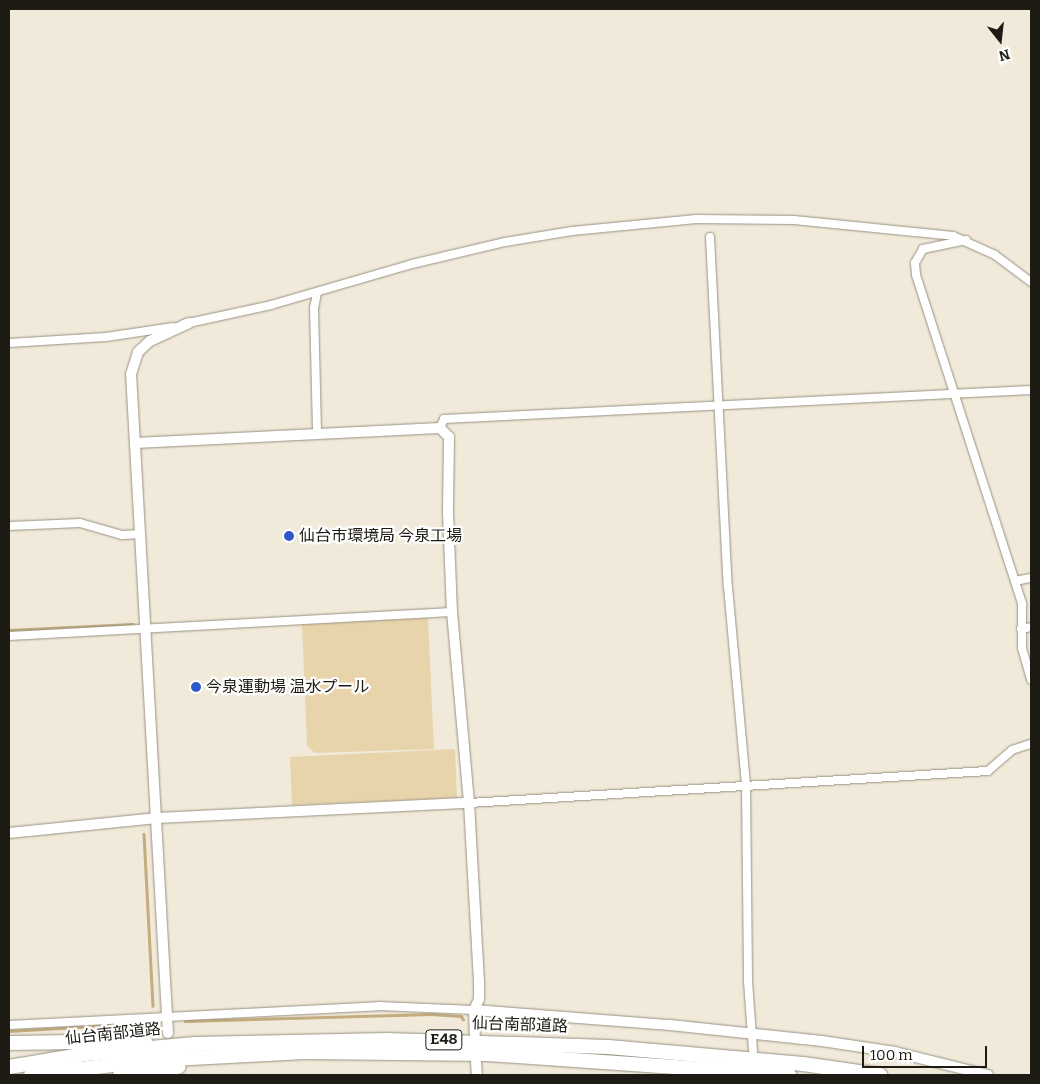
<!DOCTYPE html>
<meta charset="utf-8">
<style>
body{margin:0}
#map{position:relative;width:1040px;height:1084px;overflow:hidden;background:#f1eada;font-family:Bitter,"Noto Sans JP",serif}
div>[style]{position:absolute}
.green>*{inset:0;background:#e8d4aa}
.stream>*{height:2.5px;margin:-1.25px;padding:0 1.25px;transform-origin:1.25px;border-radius:1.25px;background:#c3ac7d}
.roads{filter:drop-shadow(0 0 1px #989182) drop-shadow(0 0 1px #989182)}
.minor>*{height:8px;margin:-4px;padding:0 4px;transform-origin:4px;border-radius:4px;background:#fff}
.tertiary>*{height:10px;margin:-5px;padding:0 5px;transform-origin:5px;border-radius:5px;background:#fff}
.motorway>*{height:14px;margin:-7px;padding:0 7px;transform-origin:7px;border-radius:7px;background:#fff}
.dots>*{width:14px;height:14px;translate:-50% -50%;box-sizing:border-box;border:2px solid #fff;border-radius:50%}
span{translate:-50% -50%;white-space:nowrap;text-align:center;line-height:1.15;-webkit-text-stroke:4.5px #fff;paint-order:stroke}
.shield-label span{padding:1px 4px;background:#fff;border:1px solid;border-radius:4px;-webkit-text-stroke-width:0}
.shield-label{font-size:15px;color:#1e1b15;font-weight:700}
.poi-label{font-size:16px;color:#1e1b15}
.left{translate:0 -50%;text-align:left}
.street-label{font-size:16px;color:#1e1b15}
.frame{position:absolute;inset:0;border:10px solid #1e1b15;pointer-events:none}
.north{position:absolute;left:975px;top:15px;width:50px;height:50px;-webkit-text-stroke:4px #fff;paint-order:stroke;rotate:164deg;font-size:14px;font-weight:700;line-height:20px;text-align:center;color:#1e1b15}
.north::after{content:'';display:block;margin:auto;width:18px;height:22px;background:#1e1b15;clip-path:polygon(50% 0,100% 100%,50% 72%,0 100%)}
.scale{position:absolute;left:862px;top:1046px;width:125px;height:22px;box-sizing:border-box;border:2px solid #1e1b15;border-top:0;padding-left:6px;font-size:15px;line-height:18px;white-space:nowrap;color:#1e1b15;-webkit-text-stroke:4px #fff;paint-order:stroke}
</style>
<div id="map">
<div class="green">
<div style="clip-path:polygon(428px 618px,434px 749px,315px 753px,307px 746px,302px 624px)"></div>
<div style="clip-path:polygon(455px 749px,457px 798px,292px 805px,290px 757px)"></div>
</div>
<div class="stream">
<div style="left:9px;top:630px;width:124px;rotate:-2.8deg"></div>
<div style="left:144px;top:834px;width:172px;rotate:87deg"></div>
<div style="left:185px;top:1021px;width:246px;rotate:-1.6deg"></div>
<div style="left:431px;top:1014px;width:30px;rotate:4deg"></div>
<div style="left:461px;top:1016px;width:4px;rotate:56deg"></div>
<div style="left:9px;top:1031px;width:137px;rotate:-3.3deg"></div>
</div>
<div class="roads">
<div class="minor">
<div style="left:710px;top:237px;width:350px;rotate:87.1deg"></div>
<div style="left:728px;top:587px;width:200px;rotate:84.8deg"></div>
<div style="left:746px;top:786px;width:195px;rotate:89.4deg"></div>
<div style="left:748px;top:981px;width:70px;rotate:85.9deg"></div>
<div style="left:966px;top:240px;width:44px;rotate:168.2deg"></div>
<div style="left:923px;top:249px;width:16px;rotate:120deg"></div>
<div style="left:915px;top:263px;width:12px;rotate:85deg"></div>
<div style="left:916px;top:275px;width:346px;rotate:72.1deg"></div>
<div style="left:1022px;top:604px;width:44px;rotate:90deg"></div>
<div style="left:1022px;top:648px;width:33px;rotate:74deg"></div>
<div style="left:317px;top:293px;width:15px;rotate:101deg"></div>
<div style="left:314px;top:308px;width:126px;rotate:88.6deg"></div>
<div style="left:184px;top:324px;width:89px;rotate:-12.3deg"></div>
<div style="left:271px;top:305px;width:147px;rotate:-16.2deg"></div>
<div style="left:412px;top:264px;width:96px;rotate:-13.3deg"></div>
<div style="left:505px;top:242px;width:68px;rotate:-9.3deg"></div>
<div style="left:572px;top:231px;width:125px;rotate:-5.5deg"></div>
<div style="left:696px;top:219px;width:98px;rotate:0.6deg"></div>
<div style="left:794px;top:220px;width:160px;rotate:5.7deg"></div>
<div style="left:953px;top:236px;width:46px;rotate:24.3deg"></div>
<div style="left:995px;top:255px;width:45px;rotate:36.9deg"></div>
<div style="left:9px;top:343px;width:97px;rotate:-3.5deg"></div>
<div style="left:106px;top:337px;width:68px;rotate:-8.5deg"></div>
<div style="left:440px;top:428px;width:10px;rotate:-66deg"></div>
<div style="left:444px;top:419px;width:588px;rotate:-2.83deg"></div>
<div style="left:9px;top:526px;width:71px;rotate:-2.4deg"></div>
<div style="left:80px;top:523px;width:44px;rotate:15.9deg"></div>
<div style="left:122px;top:535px;width:19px;rotate:-3deg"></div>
<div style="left:1015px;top:581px;width:16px;rotate:-11deg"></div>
<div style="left:1021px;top:629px;width:10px;rotate:-11deg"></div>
<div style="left:9px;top:636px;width:444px;rotate:-3.1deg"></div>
<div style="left:469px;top:803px;width:520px;rotate:-3.53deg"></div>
<div style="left:988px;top:771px;width:32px;rotate:-41deg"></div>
<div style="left:1012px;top:750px;width:20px;rotate:-18deg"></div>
<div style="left:9px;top:1025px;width:370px;rotate:-2.9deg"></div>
<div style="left:379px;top:1006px;width:95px;rotate:2.4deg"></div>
</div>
<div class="tertiary">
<div style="left:135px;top:443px;width:305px;rotate:-2.8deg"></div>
<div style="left:440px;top:428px;width:13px;rotate:45deg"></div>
<div style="left:449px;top:437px;width:76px;rotate:90.8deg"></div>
<div style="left:448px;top:513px;width:99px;rotate:87.7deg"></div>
<div style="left:452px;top:612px;width:192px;rotate:84.9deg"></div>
<div style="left:469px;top:803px;width:181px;rotate:86.8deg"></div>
<div style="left:479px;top:984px;width:15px;rotate:90deg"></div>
<div style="left:479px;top:999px;width:12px;rotate:114deg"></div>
<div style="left:474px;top:1010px;width:24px;rotate:88deg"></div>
<div style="left:9px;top:833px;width:149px;rotate:-5.8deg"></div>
<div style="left:157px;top:818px;width:312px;rotate:-2.8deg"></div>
<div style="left:474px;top:1010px;width:197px;rotate:4.4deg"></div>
<div style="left:670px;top:1025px;width:153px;rotate:6deg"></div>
<div style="left:822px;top:1041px;width:74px;rotate:8.6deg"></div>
<div style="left:895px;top:1052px;width:96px;rotate:13.9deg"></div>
<div style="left:168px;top:1033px;width:660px;rotate:-93.21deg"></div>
<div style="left:131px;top:374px;width:23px;rotate:-72deg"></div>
<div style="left:138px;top:352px;width:16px;rotate:-43deg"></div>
<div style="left:150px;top:341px;width:43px;rotate:-24.8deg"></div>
<div style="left:476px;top:1062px;width:13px;rotate:86deg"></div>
</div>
<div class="motorway">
<div style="left:9px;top:1043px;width:136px;rotate:-0.8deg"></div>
<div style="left:9px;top:1067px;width:77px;rotate:-9.7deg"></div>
<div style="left:85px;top:1054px;width:110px;rotate:-5.2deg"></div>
<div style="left:195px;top:1044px;width:192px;rotate:-1.2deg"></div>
<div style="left:387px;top:1040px;width:221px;rotate:1.8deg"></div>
<div style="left:608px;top:1047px;width:196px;rotate:5deg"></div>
<div style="left:803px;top:1064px;width:78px;rotate:8.1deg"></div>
<div style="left:31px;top:1075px;width:123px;rotate:-7deg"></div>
<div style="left:153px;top:1060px;width:152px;rotate:-3deg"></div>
<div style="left:305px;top:1052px;width:183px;rotate:0.6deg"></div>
<div style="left:488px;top:1054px;width:302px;rotate:4deg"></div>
<div style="left:120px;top:1075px;width:59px;rotate:-7.9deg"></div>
</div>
</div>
<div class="dots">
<div style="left:289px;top:536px;background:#2e58c7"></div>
<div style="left:196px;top:687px;background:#2e58c7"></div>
</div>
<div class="shield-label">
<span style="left:444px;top:1040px">E48</span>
</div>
<div class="poi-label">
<span class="left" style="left:299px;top:536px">仙台市環境局 今泉工場</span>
<span class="left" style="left:206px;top:687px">今泉運動場 温水プール</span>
</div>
<div class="street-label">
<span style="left:520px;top:1025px;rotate:2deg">仙台南部道路</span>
<span style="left:113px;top:1034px;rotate:-6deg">仙台南部道路</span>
</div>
<div class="frame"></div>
<div class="north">N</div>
<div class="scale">100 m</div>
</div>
